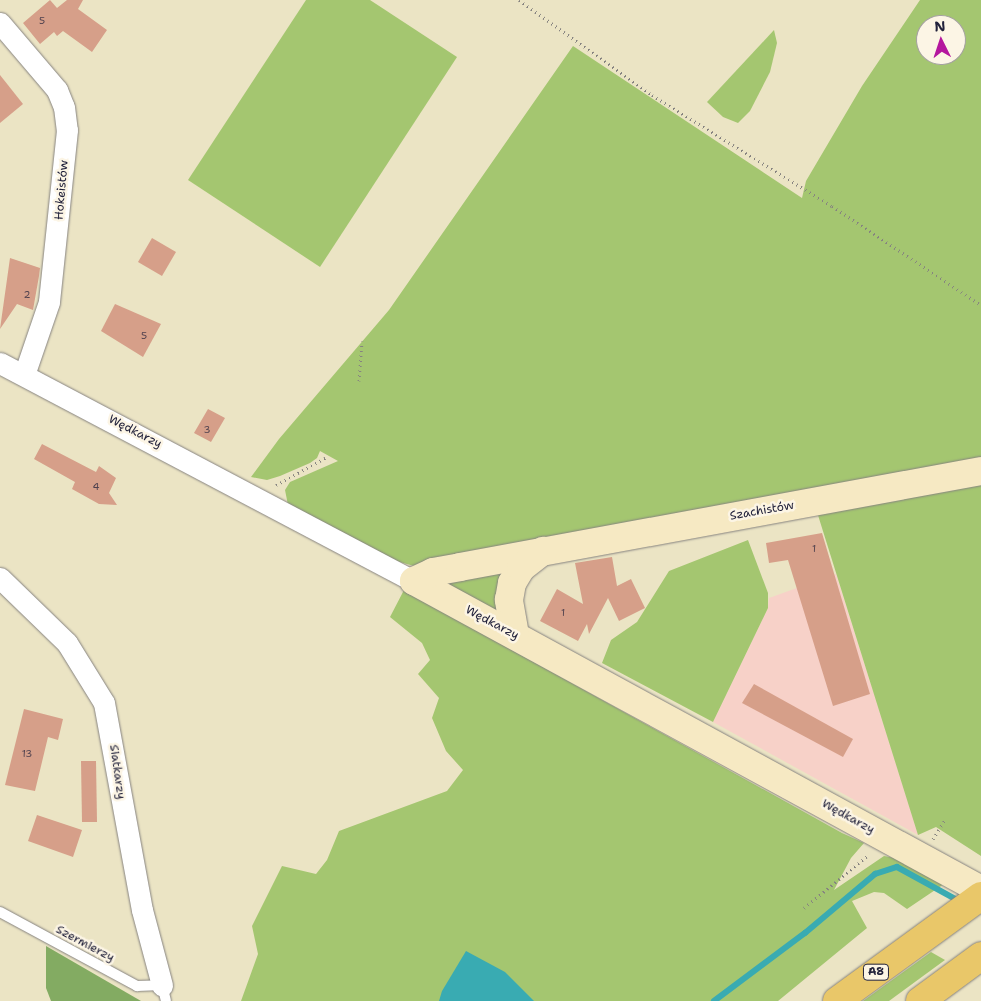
<!DOCTYPE html>
<meta charset="utf-8">
<style>
body{margin:0}
#map{position:relative;width:981px;height:1001px;overflow:hidden;background:#ebe4c4;font-family:"Shantell Sans",sans-serif}
div>[style]{position:absolute}
.built>*{inset:0;background:#f7d1c8}
.green>*{inset:0;background:#a4c670}
.forest>*{inset:0;background:#83ab62}
.water>*{inset:0;background:#39abb2}
.stream>*{height:6px;margin:-3px;padding:0 3px;transform-origin:3px;border-radius:3px;background:#39abb2}
.building>*{inset:0;background:#d69f89}
.path>*{height:3px;margin-top:-1.5px;transform-origin:0;background:repeating-linear-gradient(90deg,#868380 0 1px,transparent 0 5px)}
.roads{filter:drop-shadow(0 0 1px #868380) drop-shadow(0 0 1px #868380)}
.lane>*{height:10px;margin:-5px;padding:0 5px;transform-origin:5px;border-radius:5px;background:#fff}
.street>*{height:21px;margin:-10.5px;padding:0 10.5px;transform-origin:10.5px;border-radius:10.5px;background:#fff}
.secondary>*{height:28px;margin:-14px;padding:0 14px;transform-origin:14px;border-radius:14px;background:#f6e9c3}
.highway>*{height:28px;margin:-14px;padding:0 14px;transform-origin:14px;border-radius:14px;background:#e9c769}
span{translate:-50% -50%;white-space:nowrap;text-align:center;line-height:1.15;-webkit-text-stroke:5px #fcf5e5;paint-order:stroke}
.number-label{font-size:10px;color:#4f414e}
.number-label span{-webkit-text-stroke-width:0}
.shield-label span{padding:1px 4px;background:#fcf5e5;border:1px solid;border-radius:4px;-webkit-text-stroke-width:0}
.shield-label{font-size:11px;color:#22223b;font-weight:700}
.street-label{font-size:12px;color:#22223b}
.north{position:absolute;left:916px;top:15px;width:50px;height:50px;box-sizing:border-box;background:#fcf5e5;border:1px solid #a5a1a1;border-radius:50%;rotate:356deg;font-size:14px;font-weight:700;line-height:20px;text-align:center;color:#22223b}
.north::after{content:'';display:block;margin:auto;width:18px;height:22px;background:#b5179e;clip-path:polygon(50% 0,100% 100%,50% 72%,0 100%)}
</style>
<div id="map">
<div class="built">
<div style="clip-path:polygon(836px 574px,912px 815px,918px 835px,713px 722px,768px 608px,769px 598px)"></div>
</div>
<div class="green">
<div style="clip-path:polygon(306px 0,370px 0,457px 57px,320px 267px,188px 180px)"></div>
<div style="clip-path:polygon(evenodd,920px 0,981px 0,981px 461px,432px 565px,414px 566px,389px 559px,288px 505px,285px 490px,290px 482px,338px 461px,320px 451px,317px 458px,310px 463px,280px 476px,267px 480px,251px 477px,279px 439px,389px 310px,573px 46px,802px 198px,806px 181px,862px 86px,920px 0,926px 25px,956px 25px,956px 55px,926px 55px,926px 25px)"></div>
<div style="clip-path:polygon(774px 30px,777px 43px,770px 72px,750px 111px,738px 123px,723px 117px,707px 102px)"></div>
<div style="clip-path:polygon(981px 483px,981px 856px,936px 827px,918px 835px,817px 512px)"></div>
<div style="clip-path:polygon(748px 540px,768px 593px,768px 608px,713px 722px,602px 663px,611px 640px,637px 622px,669px 571px)"></div>
<div style="clip-path:polygon(503px 566px,497px 613px,446px 588px,446px 579px)"></div>
<div style="clip-path:polygon(404px 590px,842px 833px,864px 843px,851px 858px,834px 890px,884px 856px,901px 859px,944px 884px,907px 909px,884px 893px,874px 892px,852px 901px,867px 928px,778px 1001px,241px 1001px,258px 954px,252px 926px,282px 866px,316px 874px,327px 860px,339px 831px,447px 791px,463px 770px,446px 751px,432px 718px,439px 698px,418px 674px,430px 660px,422px 643px,390px 617px)"></div>
<div style="clip-path:polygon(931px 952px,945px 960px,889px 1001px,863px 1001px)"></div>
</div>
<div class="forest">
<div style="clip-path:polygon(46px 946px,141px 1001px,51px 1001px,46px 988px)"></div>
</div>
<div class="water">
<div style="clip-path:polygon(466px 951px,505px 972px,534px 1001px,439px 1001px,442px 991px)"></div>
</div>
<div class="stream">
<div style="left:714px;top:1001px;width:114px;rotate:-36.8deg"></div>
<div style="left:805px;top:933px;width:92px;rotate:-40.1deg"></div>
<div style="left:875px;top:874px;width:23px;rotate:-18deg"></div>
<div style="left:897px;top:867px;width:73px;rotate:28.7deg"></div>
</div>
<div class="building">
<div style="clip-path:polygon(50px 0,57px 8px,67px 0,83px 0,78px 9px,107px 30px,92px 52px,63px 31px,57px 36px,54px 32px,40px 44px,23px 23px)"></div>
<div style="clip-path:polygon(0 75px,23px 104px,0 123px)"></div>
<div style="clip-path:polygon(152px 238px,176px 252px,162px 276px,138px 262px)"></div>
<div style="clip-path:polygon(10px 258px,40px 268px,39px 276px,33px 310px,17px 304px,0 329px)"></div>
<div style="clip-path:polygon(115px 304px,161px 324px,143px 357px,101px 331px)"></div>
<div style="clip-path:polygon(208px 409px,225px 418px,211px 442px,194px 433px)"></div>
<div style="clip-path:polygon(42px 444px,96px 472px,99px 466px,116px 478px,109px 493px,117px 505px,99px 504px,72px 489px,75px 482px,34px 459px)"></div>
<div style="clip-path:polygon(822px 533px,870px 694px,833px 706px,788px 560px,769px 563px,766px 543px)"></div>
<div style="clip-path:polygon(612px 557px,617px 586px,631px 579px,645px 608px,619px 621px,608px 598px,589px 634px,587px 624px,578px 641px,540px 621px,557px 589px,583px 604px,575px 563px)"></div>
<div style="clip-path:polygon(754px 684px,853px 739px,843px 757px,742px 703px)"></div>
<div style="clip-path:polygon(24px 709px,63px 719px,58px 740px,48px 737px,35px 791px,5px 785px)"></div>
<div style="clip-path:polygon(81px 761px,96px 761px,97px 822px,82px 822px)"></div>
<div style="clip-path:polygon(37px 815px,82px 830px,73px 857px,28px 841px)"></div>
</div>
<div class="path">
<div style="left:519px;top:0;width:163px;rotate:35.5deg"></div>
<div style="left:652px;top:95px;width:211px;rotate:31.7deg"></div>
<div style="left:832px;top:206px;width:179px;rotate:33.6deg"></div>
<div style="left:359px;top:381px;width:40px;rotate:-85.7deg"></div>
<div style="left:276px;top:485px;width:58px;rotate:-28.8deg"></div>
<div style="left:933px;top:839px;width:22px;rotate:-58deg"></div>
<div style="left:804px;top:908px;width:82px;rotate:-39.5deg"></div>
</div>
<div class="roads">
<div class="lane">
<div style="left:0;top:912px;width:156px;rotate:28.4deg"></div>
<div style="left:137px;top:986px;width:25px;rotate:-2deg"></div>
<div style="left:162px;top:985px;width:16px;rotate:76deg"></div>
</div>
<div class="street">
<div style="left:0;top:23px;width:88px;rotate:49.6deg"></div>
<div style="left:57px;top:90px;width:18px;rotate:68deg"></div>
<div style="left:64px;top:107px;width:23px;rotate:83deg"></div>
<div style="left:67px;top:130px;width:173px;rotate:96deg"></div>
<div style="left:49px;top:302px;width:77px;rotate:108.9deg"></div>
<div style="left:0;top:363px;width:468px;rotate:27.8deg"></div>
<div style="left:0;top:578px;width:93px;rotate:44.1deg"></div>
<div style="left:67px;top:643px;width:70px;rotate:58.3deg"></div>
<div style="left:104px;top:703px;width:210px;rotate:79.6deg"></div>
<div style="left:142px;top:910px;width:78px;rotate:75.1deg"></div>
</div>
<div class="secondary">
<div style="left:414px;top:581px;width:646px;rotate:28.59deg"></div>
<div style="left:414px;top:581px;width:21px;rotate:-25deg"></div>
<div style="left:433px;top:572px;width:27px;rotate:-10deg"></div>
<div style="left:460px;top:567px;width:530px;rotate:-10.44deg"></div>
<div style="left:515px;top:635px;width:36px;rotate:-100deg"></div>
<div style="left:509px;top:600px;width:17px;rotate:-80deg"></div>
<div style="left:512px;top:583px;width:17px;rotate:-59deg"></div>
<div style="left:521px;top:568px;width:28px;rotate:-38deg"></div>
</div>
<div class="highway">
<div style="left:837px;top:1001px;width:178px;rotate:-36.1deg"></div>
<div style="left:920px;top:1001px;width:76px;rotate:-36.4deg"></div>
</div>
</div>
<div class="number-label">
<span style="left:42px;top:21px">5</span>
<span style="left:27px;top:295px">2</span>
<span style="left:144px;top:336px">5</span>
<span style="left:207px;top:430px">3</span>
<span style="left:96px;top:487px">4</span>
<span style="left:814px;top:549px">1</span>
<span style="left:563px;top:613px">1</span>
<span style="left:27px;top:754px">13</span>
</div>
<div class="shield-label">
<span style="left:876px;top:972px">A8</span>
</div>
<div class="street-label">
<span style="left:62px;top:190px;rotate:-85deg">Hokeistów</span>
<span style="left:135px;top:432px;rotate:27deg">Wędkarzy</span>
<span style="left:762px;top:511px;rotate:-10deg">Szachistów</span>
<span style="left:492px;top:623px;rotate:28deg">Wędkarzy</span>
<span style="left:117px;top:772px;rotate:82deg">Siatkarzy</span>
<span style="left:848px;top:817px;rotate:29deg">Wędkarzy</span>
<span style="left:85px;top:944px;rotate:28deg">Szermierzy</span>
</div>
<div class="north">N</div>
</div>
